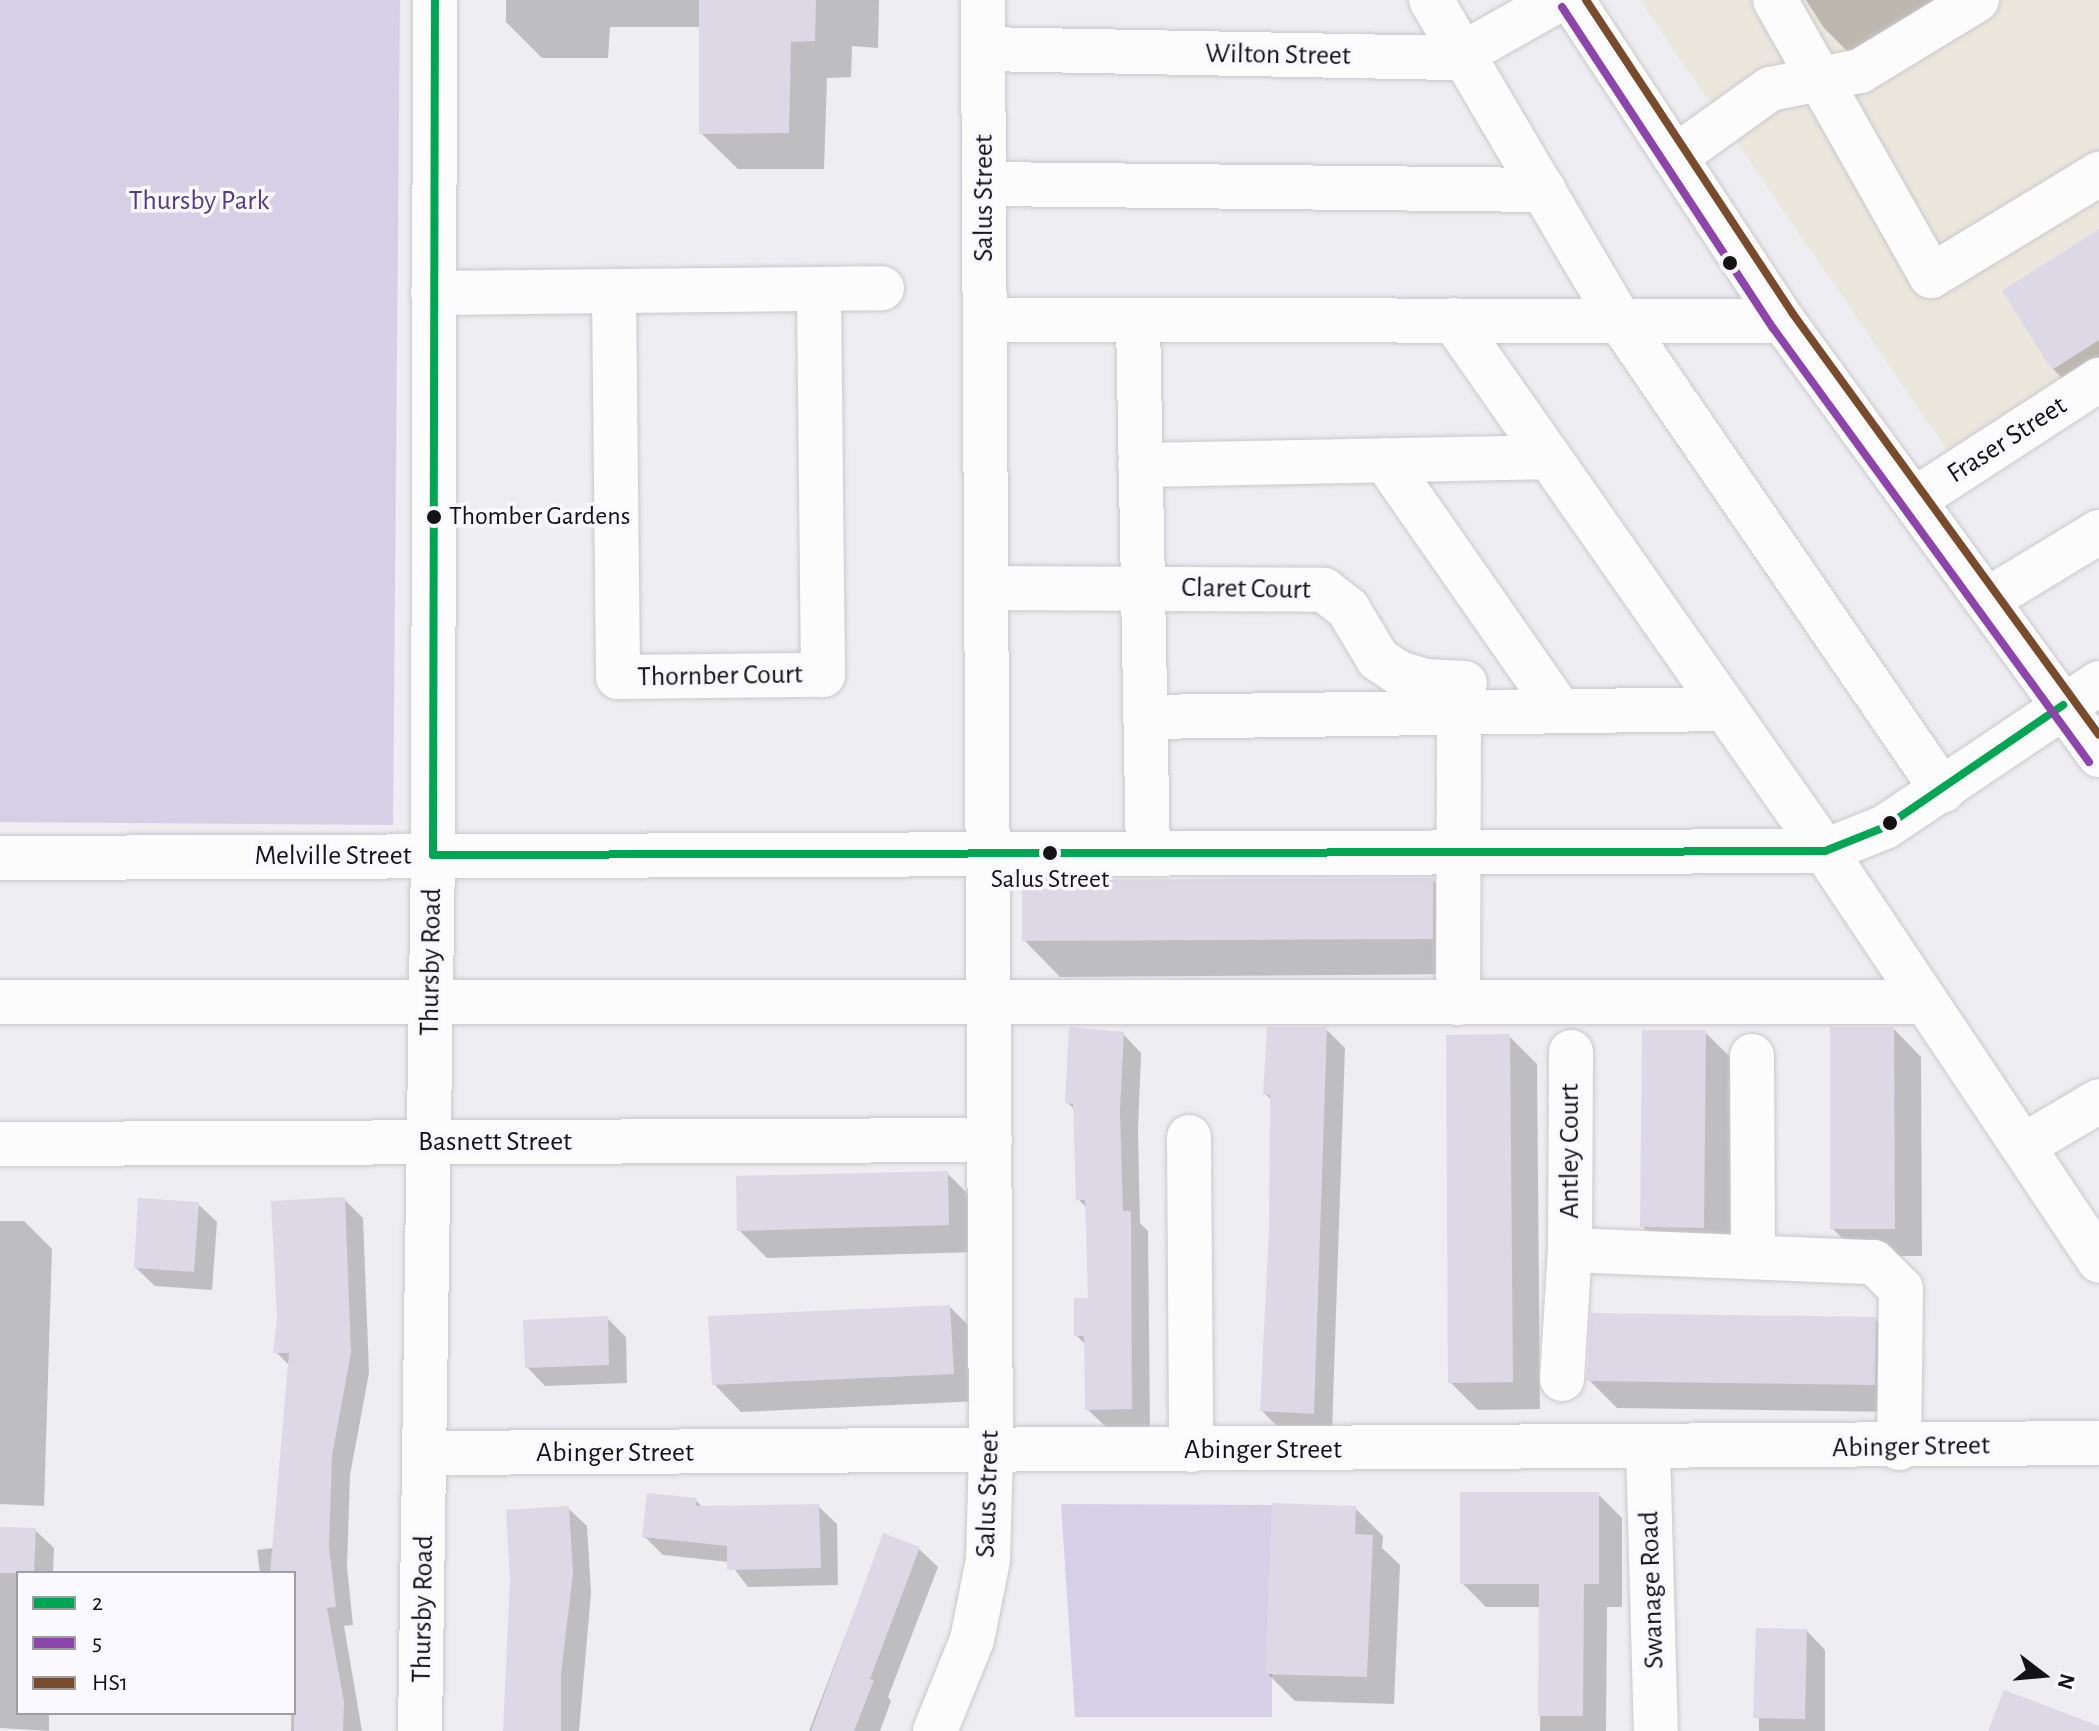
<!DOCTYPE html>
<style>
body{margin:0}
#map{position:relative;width:2099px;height:1731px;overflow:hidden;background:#eeedf1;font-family:"Alegreya Sans",sans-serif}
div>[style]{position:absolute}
.commercial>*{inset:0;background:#ece7dd}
.green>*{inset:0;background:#d6d0e7}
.shadow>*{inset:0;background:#0003}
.building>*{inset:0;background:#dcd8e6}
.roads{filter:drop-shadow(0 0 2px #c9c8cb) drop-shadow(0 0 2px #c9c8cb)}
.minor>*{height:44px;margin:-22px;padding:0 22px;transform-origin:22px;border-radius:22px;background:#fcfcfd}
.bus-1>*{height:8px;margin:-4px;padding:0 4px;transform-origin:4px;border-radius:4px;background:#00a651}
.bus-2>*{height:8px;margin:-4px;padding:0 4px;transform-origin:4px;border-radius:4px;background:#8e44ad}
.bus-3>*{height:8px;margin:-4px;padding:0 4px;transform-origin:4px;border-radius:4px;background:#7a4b2a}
.dots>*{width:22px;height:22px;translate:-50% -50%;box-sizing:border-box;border:4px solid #faf9ff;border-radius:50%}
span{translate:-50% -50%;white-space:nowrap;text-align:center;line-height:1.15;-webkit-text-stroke:7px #faf9ff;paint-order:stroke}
.bus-label{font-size:26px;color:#131315}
.left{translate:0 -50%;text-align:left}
.street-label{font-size:28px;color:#131315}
.park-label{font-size:28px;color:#563b84}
.legend{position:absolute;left:16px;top:1571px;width:280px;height:144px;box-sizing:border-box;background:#faf9ff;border:2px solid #9e9da1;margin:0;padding:10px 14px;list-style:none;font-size:24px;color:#131315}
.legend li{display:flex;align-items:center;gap:16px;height:40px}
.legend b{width:40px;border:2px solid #9e9da1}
.north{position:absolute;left:2003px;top:1635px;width:80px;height:80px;-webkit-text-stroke:6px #faf9ff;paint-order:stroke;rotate:106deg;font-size:22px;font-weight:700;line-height:32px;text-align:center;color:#131315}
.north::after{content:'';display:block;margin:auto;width:28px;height:36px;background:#131315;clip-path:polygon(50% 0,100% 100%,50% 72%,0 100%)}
</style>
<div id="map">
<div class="commercial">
<div style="clip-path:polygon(1640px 0,2099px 0,2099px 358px,1947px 450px)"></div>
</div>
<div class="green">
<div style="clip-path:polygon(0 0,400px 0,393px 825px,0 822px)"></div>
<div style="clip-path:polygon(1061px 1504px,1272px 1505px,1272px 1717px,1075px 1717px)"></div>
</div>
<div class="shadow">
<div style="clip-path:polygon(506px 0,879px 0,878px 48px,852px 46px,851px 77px,827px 78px,824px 169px,738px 169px,701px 133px,701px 27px,610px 27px,608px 58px,542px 58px,506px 22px)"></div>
<div style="clip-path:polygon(1806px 0,1956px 0,1858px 62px,1824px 28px)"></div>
<div style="clip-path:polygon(2099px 232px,2099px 385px,2081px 397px,2053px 369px)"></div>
<div style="clip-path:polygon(1433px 880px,1469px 917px,1469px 974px,1060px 977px,1024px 940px)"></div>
<div style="clip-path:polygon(1071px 1029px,1123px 1034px,1141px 1053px,1138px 1130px,1140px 1223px,1148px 1231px,1150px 1427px,1106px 1427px,1087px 1409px,1087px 1346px,1076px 1335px,1090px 1300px,1087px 1208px,1078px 1199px,1076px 1111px,1067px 1102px)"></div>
<div style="clip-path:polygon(1326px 1029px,1345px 1048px,1332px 1431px,1280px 1429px,1262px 1411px,1271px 1229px,1272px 1100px,1265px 1094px)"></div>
<div style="clip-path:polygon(1894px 1029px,1921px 1057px,1922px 1256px,1860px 1256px,1832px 1228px)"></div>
<div style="clip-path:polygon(1705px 1032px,1733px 1060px,1731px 1255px,1670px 1254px,1642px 1226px)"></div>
<div style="clip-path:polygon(1509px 1036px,1537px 1064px,1540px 1409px,1478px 1410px,1450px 1382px)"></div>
<div style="clip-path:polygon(947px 1173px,975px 1201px,976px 1252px,767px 1258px,739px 1230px)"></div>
<div style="clip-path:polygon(344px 1199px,363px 1218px,369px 1373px,350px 1475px,347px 1567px,353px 1625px,344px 1626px,362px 1731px,291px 1731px,294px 1573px,260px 1573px,257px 1550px,274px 1548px,290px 1366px,276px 1352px)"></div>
<div style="clip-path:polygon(198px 1204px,217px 1222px,212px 1290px,155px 1286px,136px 1268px)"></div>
<div style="clip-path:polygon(0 1221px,24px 1221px,52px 1249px,44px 1506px,0 1504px)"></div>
<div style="clip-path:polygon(950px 1307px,978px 1335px,981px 1401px,741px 1412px,714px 1384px)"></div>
<div style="clip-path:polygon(607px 1318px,626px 1337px,627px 1383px,545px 1386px,527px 1367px)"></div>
<div style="clip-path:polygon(1875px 1319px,1903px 1347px,1902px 1412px,1617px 1408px,1589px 1380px)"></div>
<div style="clip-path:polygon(1598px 1494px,1622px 1518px,1622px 1607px,1607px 1607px,1606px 1731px,1540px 1731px,1541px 1607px,1486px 1607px,1462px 1583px)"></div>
<div style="clip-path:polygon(696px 1500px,703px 1508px,818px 1506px,837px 1524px,838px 1585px,748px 1587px,729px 1562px,663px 1555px,644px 1536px)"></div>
<div style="clip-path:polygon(568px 1508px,587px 1526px,591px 1593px,579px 1731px,505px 1731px,512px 1580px)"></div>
<div style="clip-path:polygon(1355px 1508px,1383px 1536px,1382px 1548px,1400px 1565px,1394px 1704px,1295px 1701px,1267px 1673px)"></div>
<div style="clip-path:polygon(0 1529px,35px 1530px,54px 1548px,53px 1573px,18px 1573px,18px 1713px,49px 1713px,49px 1731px,0 1728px)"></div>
<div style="clip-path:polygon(884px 1535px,919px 1549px,938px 1567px,888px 1697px,891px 1701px,880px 1731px,809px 1731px)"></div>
<div style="clip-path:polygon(1758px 1630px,1807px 1631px,1825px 1650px,1825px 1731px,1759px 1731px)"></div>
</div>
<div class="building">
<div style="clip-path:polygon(699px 0,816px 0,815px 41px,791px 42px,789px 133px,699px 134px)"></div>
<div style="clip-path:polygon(2099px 229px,2099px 340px,2052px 370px,2002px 291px)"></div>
<div style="clip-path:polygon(1433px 878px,1433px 939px,1022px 941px,1022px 880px)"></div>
<div style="clip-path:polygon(1069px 1027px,1124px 1032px,1120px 1110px,1123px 1211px,1131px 1211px,1132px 1409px,1085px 1410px,1084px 1336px,1074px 1336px,1074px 1298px,1088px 1298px,1085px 1200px,1076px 1200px,1073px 1104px,1065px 1103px)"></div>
<div style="clip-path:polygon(1267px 1027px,1327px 1027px,1314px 1414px,1260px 1411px,1269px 1229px,1270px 1095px,1263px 1095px)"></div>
<div style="clip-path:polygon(1830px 1027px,1894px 1027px,1895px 1229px,1830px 1229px)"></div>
<div style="clip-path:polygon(1642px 1030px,1706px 1030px,1704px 1228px,1640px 1227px)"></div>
<div style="clip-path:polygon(1510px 1034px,1513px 1382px,1448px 1383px,1446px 1035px)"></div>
<div style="clip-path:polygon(948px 1171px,949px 1225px,737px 1231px,736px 1176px)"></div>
<div style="clip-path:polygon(345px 1197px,351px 1353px,332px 1456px,329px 1547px,336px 1607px,327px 1608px,344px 1702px,343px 1731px,294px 1731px,294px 1573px,270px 1573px,289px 1353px,273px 1353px,277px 1318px,271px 1201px)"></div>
<div style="clip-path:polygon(138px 1198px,199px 1202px,194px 1272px,134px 1268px)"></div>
<div style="clip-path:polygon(950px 1305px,954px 1374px,712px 1385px,708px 1316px)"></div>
<div style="clip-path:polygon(1591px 1313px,1876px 1317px,1875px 1385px,1587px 1381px)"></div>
<div style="clip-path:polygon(608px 1316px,609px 1365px,525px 1368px,523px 1320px)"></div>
<div style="clip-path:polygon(1460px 1492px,1599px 1492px,1599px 1584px,1584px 1584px,1583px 1716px,1538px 1716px,1539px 1584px,1460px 1584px)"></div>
<div style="clip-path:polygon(647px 1493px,697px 1498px,696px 1506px,819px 1504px,821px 1568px,727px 1570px,727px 1546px,642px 1537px)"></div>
<div style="clip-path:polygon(1272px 1503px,1356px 1506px,1355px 1534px,1373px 1535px,1367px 1677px,1265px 1674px)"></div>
<div style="clip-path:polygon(569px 1506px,573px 1573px,561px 1674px,561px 1731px,503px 1731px,510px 1580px,506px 1510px)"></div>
<div style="clip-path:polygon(0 1527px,36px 1528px,34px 1573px,0 1573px)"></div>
<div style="clip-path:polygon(883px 1533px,920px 1547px,870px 1679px,874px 1680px,854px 1731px,811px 1731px)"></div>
<div style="clip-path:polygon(1756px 1628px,1807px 1629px,1805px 1719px,1753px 1718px)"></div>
<div style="clip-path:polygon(2004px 1690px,2099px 1726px,2099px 1731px,1988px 1731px)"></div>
</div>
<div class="roads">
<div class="minor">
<div style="left:1431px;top:0;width:373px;rotate:59.5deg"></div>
<div style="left:1620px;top:321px;width:570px;rotate:55.5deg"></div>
<div style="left:1572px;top:0;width:384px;rotate:56.7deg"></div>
<div style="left:1783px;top:321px;width:537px;rotate:53.94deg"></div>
<div style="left:1775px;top:0;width:317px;rotate:60.5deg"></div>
<div style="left:1931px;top:276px;width:197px;rotate:-31.3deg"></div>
<div style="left:984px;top:49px;width:471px;rotate:1.1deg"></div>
<div style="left:1455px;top:58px;width:118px;rotate:-29.4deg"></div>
<div style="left:1675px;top:157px;width:117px;rotate:-35.6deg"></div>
<div style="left:1770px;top:89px;width:92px;rotate:-11.3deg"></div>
<div style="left:1860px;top:71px;width:137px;rotate:-31.3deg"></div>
<div style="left:984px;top:184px;width:560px;rotate:0.61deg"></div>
<div style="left:614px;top:291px;width:386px;rotate:89.4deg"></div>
<div style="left:618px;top:677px;width:205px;rotate:-0.6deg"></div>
<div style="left:823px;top:675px;width:386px;rotate:-90.6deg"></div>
<div style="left:433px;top:293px;width:449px;rotate:-0.6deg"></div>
<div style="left:985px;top:320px;width:798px;rotate:0.07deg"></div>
<div style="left:1138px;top:320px;width:533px;rotate:88.93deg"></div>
<div style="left:1453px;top:320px;width:648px;rotate:54.99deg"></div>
<div style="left:1825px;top:851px;width:493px;rotate:56.2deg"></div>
<div style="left:1385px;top:460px;width:306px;rotate:55.1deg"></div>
<div style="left:1140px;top:465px;width:409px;rotate:-1.1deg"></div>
<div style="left:1914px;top:500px;width:221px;rotate:-33deg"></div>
<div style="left:987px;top:588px;width:337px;rotate:0.3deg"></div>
<div style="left:1324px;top:590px;width:31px;rotate:38deg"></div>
<div style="left:1348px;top:609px;width:58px;rotate:59deg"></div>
<div style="left:1378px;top:659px;width:25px;rotate:34deg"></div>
<div style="left:1399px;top:673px;width:27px;rotate:17deg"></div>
<div style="left:1425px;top:681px;width:40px;rotate:2.9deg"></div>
<div style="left:1987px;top:600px;width:131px;rotate:-31.3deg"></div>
<div style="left:1145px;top:717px;width:580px;rotate:-0.79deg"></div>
<div style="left:0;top:858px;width:1825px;rotate:-0.22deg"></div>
<div style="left:1825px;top:851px;width:65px;rotate:-21.8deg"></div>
<div style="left:1885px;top:827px;width:258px;rotate:-33.9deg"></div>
<div style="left:0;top:1002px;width:1926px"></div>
<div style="left:1458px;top:1003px;width:290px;rotate:-89.8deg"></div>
<div style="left:1752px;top:1056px;width:198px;rotate:89.7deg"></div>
<div style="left:1189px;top:1137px;width:313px;rotate:89.6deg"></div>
<div style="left:0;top:1144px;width:990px;rotate:-0.23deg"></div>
<div style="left:2023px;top:1146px;width:88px;rotate:-30.6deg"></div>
<div style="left:1570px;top:1250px;width:198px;rotate:-89.7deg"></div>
<div style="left:1562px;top:1379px;width:129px;rotate:-86.5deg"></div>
<div style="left:1570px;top:1250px;width:304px;rotate:2.3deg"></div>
<div style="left:1874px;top:1262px;width:38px;rotate:45deg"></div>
<div style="left:1901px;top:1289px;width:159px;rotate:90.7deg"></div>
<div style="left:1648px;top:1449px;width:282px;rotate:88.4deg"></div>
<div style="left:427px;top:1453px;width:1672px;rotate:-0.34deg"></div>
<div style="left:420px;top:1731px;width:876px;rotate:-89.15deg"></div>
<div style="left:433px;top:855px;width:855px;rotate:-89.87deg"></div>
<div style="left:935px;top:1731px;width:98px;rotate:-67.9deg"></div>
<div style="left:972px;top:1640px;width:82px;rotate:-78.7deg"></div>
<div style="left:988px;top:1560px;width:106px;rotate:-88.4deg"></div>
<div style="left:991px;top:1454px;width:1454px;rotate:-90.32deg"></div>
</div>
</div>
<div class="bus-1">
<div style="left:433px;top:855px;width:1392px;rotate:-0.16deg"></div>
<div style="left:1825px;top:851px;width:65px;rotate:-21.8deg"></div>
<div style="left:1885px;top:827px;width:216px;rotate:-34.4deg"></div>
<div style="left:433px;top:855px;width:855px;rotate:-89.87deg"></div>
</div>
<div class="bus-2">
<div style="left:1562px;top:7px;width:384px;rotate:56.7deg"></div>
<div style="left:1773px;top:328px;width:537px;rotate:53.94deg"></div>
</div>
<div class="bus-3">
<div style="left:1586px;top:0;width:376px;rotate:56.6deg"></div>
<div style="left:1793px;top:314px;width:520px;rotate:53.99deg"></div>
</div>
<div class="dots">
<div style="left:1730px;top:263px;background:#131315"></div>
<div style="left:434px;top:517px;background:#131315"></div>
<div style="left:1890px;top:823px;background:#131315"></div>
<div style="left:1050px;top:853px;background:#131315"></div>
</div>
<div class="bus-label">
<span class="left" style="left:449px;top:517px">Thomber Gardens</span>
<span style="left:1050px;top:880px">Salus Street</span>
</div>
<div class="street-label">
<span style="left:1278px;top:55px;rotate:1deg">Wilton Street</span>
<span style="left:984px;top:198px;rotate:-90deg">Salus Street</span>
<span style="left:2007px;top:440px;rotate:-33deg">Fraser Street</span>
<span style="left:1246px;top:589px;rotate:1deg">Claret Court</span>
<span style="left:720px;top:676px;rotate:-1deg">Thornber Court</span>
<span style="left:333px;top:856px">Melville Street</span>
<span style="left:431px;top:962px;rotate:-89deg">Thursby Road</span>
<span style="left:495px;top:1142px">Basnett Street</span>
<span style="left:1570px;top:1151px;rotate:-90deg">Antley Court</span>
<span style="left:1911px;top:1447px;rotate:-1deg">Abinger Street</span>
<span style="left:1263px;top:1450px">Abinger Street</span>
<span style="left:615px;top:1453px">Abinger Street</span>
<span style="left:988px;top:1494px;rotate:-88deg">Salus Street</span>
<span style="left:1652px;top:1590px;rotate:-92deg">Swanage Road</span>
<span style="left:423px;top:1609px;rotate:-89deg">Thursby Road</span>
</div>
<div class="park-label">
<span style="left:199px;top:201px">Thursby Park</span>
</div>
<ul class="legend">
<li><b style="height:10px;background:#00a651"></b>2</li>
<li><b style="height:10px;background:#8e44ad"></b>5</li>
<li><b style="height:10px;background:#7a4b2a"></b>HS1</li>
</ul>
<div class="north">N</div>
</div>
